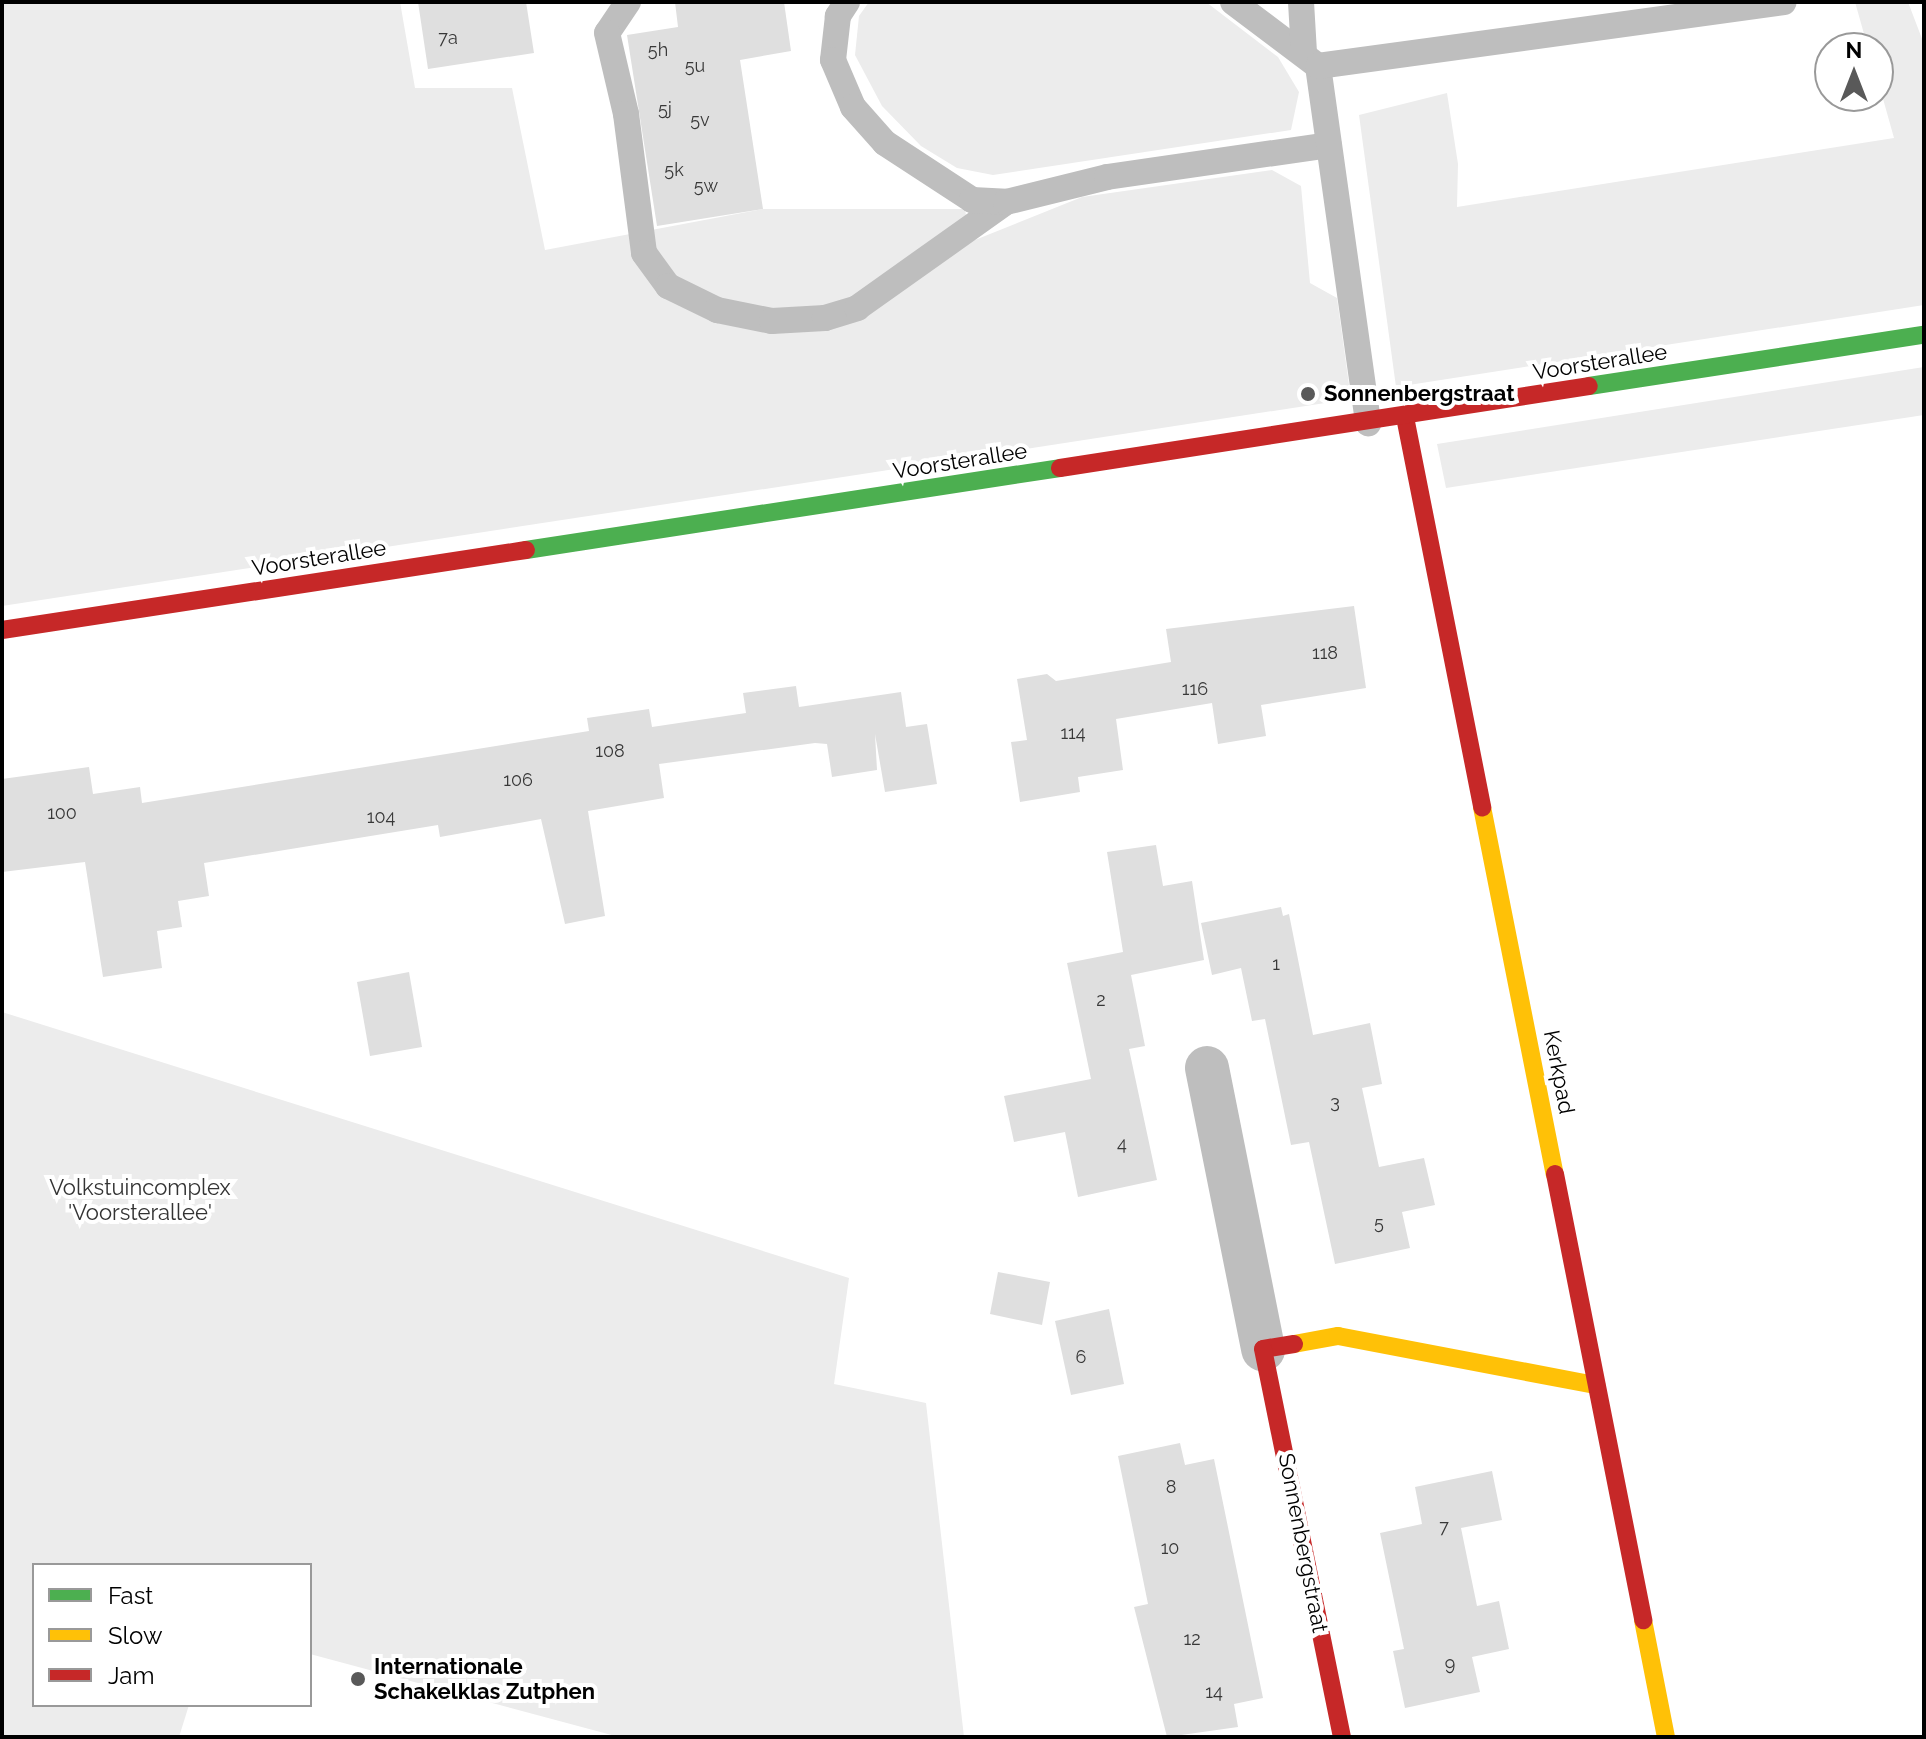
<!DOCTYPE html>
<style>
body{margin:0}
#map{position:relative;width:1926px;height:1739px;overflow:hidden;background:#fff;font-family:Raleway,sans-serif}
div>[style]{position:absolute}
.green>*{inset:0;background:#ececec}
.building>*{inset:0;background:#dfdfdf}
.lane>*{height:26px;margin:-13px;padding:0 13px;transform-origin:13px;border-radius:13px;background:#bebebe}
.street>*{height:44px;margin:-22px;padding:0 22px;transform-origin:22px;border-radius:22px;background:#bebebe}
.fast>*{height:18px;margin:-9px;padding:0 9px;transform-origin:9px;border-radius:9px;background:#4caf50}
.slow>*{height:18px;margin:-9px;padding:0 9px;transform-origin:9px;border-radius:9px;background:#ffc107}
.jam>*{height:18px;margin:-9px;padding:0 9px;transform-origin:9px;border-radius:9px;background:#c62828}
.dots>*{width:22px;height:22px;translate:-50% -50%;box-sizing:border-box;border:4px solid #fff;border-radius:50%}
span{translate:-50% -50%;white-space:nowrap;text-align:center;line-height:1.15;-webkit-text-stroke:8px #fff;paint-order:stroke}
.number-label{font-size:18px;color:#383838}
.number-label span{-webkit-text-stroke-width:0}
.street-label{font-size:22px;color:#000}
.poi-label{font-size:22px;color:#000;font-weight:700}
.left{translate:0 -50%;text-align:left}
.park-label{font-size:22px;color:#333}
.frame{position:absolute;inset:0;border:4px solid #000;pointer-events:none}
.legend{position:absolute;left:32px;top:1563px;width:280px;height:144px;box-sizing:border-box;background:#fff;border:2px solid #999;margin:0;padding:10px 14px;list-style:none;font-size:24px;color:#000}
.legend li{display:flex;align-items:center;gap:16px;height:40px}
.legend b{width:40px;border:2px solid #999}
.north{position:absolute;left:1814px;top:32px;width:80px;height:80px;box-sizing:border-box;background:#fff;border:2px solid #999;border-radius:50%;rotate:0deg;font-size:22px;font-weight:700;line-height:32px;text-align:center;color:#000}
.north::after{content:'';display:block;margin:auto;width:28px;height:36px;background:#595959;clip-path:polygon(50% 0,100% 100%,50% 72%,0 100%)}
</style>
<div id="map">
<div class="green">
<div style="clip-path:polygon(2px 2px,400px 2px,415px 88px,512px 88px,545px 250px,763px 209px,965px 209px,970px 242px,1082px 197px,1272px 170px,1301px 186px,1310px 283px,1337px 298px,1351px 399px,2px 606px)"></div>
<div style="clip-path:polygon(869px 2px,1206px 2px,1278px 57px,1299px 92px,1291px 130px,993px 175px,957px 168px,921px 146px,882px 106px,855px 55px,859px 16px)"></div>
<div style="clip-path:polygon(1855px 2px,1908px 2px,1924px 44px,1924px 305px,1396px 387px,1359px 115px,1447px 93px,1458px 164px,1457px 207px,1894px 138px,1878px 81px,1878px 48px,1868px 48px)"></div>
<div style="clip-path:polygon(1924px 367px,1924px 415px,1446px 488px,1437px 444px)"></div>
<div style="clip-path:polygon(2px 1012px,849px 1278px,834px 1384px,926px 1403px,964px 1737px,619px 1737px,310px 1654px,310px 1565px,34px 1565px,34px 1705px,189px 1705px,179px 1737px,2px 1737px)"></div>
</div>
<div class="building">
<div style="clip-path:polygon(418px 2px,526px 2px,534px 53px,428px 69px)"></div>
<div style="clip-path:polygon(675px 2px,784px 2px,791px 51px,740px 60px,763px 209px,657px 226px,627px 35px,678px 27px)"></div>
<div style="clip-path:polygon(1354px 606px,1366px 688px,1261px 705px,1266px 736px,1218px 744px,1212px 703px,1116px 719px,1123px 770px,1078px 777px,1080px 792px,1020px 802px,1011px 742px,1027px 740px,1017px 679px,1047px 674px,1056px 681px,1171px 662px,1166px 629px)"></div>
<div style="clip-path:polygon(796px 686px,799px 707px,901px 692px,906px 727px,927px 724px,937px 784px,885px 792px,875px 734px,877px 770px,832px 777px,827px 744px,815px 743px,659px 764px,664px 798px,588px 811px,605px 916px,565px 924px,541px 819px,440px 837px,438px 825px,204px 863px,209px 896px,178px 901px,182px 927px,157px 931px,162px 968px,103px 977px,85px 862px,2px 872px,2px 779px,89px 767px,93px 794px,140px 787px,142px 803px,589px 731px,587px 718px,649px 709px,652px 727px,746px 713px,743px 693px)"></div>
<div style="clip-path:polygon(1156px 845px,1163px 886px,1192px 881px,1204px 960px,1131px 975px,1145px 1046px,1129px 1049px,1157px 1180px,1078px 1197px,1065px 1132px,1014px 1142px,1004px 1096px,1091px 1079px,1067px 963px,1123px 952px,1107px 852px)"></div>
<div style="clip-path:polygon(1281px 907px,1283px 916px,1289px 914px,1313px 1035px,1370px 1023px,1382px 1084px,1362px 1088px,1379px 1167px,1424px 1158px,1435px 1205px,1402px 1212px,1410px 1248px,1335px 1264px,1309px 1142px,1291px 1145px,1265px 1019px,1252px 1021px,1241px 968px,1212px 975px,1201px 923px)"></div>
<div style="clip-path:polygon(409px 972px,422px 1047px,370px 1056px,357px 982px)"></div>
<div style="clip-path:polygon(998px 1272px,1050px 1282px,1042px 1325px,990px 1314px)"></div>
<div style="clip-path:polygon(1109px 1309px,1124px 1384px,1071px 1395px,1055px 1321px)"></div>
<div style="clip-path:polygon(1180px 1443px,1185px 1465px,1214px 1459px,1263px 1698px,1234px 1704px,1238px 1727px,1167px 1737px,1134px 1607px,1148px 1604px,1118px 1456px)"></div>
<div style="clip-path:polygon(1492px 1471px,1502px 1520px,1461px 1528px,1477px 1606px,1499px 1601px,1509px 1649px,1472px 1657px,1480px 1692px,1405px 1708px,1393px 1651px,1404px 1649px,1380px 1533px,1422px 1524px,1415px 1487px)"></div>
</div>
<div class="lane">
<div style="left:628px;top:2px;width:37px;rotate:124deg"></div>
<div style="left:607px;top:33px;width:83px;rotate:76.8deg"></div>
<div style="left:626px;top:114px;width:140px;rotate:82.6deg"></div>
<div style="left:644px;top:253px;width:41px;rotate:54deg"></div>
<div style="left:668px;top:286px;width:55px;rotate:26.1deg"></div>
<div style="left:717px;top:310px;width:56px;rotate:11.3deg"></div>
<div style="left:772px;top:321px;width:53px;rotate:-3.2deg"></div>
<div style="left:825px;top:318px;width:34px;rotate:-17deg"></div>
<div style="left:857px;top:308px;width:183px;rotate:-35.4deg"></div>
<div style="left:847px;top:2px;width:17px;rotate:123deg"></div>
<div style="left:838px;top:16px;width:44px;rotate:96.5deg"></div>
<div style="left:833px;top:60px;width:51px;rotate:66.9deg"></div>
<div style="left:853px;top:107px;width:48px;rotate:48.4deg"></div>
<div style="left:885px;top:143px;width:104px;rotate:33.2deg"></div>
<div style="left:972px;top:200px;width:34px;rotate:3deg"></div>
<div style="left:1006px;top:202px;width:104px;rotate:-13.9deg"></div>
<div style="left:1107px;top:177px;width:224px;rotate:-8.2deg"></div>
<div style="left:1233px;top:2px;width:106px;rotate:37deg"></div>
<div style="left:1318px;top:66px;width:361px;rotate:82deg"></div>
<div style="left:1301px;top:2px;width:50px;rotate:86.6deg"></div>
<div style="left:1318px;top:66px;width:470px;rotate:-7.8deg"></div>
</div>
<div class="street">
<div style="left:1207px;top:1068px;width:287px;rotate:78.7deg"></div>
</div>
<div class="fast">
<div style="left:1589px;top:386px;width:339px;rotate:-8.7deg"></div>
<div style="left:526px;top:550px;width:540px;rotate:-8.73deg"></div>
</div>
<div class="slow">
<div style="left:1482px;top:807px;width:374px;rotate:78.8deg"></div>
<div style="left:1294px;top:1344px;width:45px;rotate:-10.3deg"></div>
<div style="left:1338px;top:1336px;width:263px;rotate:10.8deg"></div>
<div style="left:1643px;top:1620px;width:119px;rotate:78.9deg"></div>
</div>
<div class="jam">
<div style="left:1405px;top:417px;width:398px;rotate:78.8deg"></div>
<div style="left:1060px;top:468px;width:535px;rotate:-8.81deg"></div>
<div style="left:2px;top:630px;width:530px;rotate:-8.68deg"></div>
<div style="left:1555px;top:1174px;width:455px;rotate:78.8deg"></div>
<div style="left:1294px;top:1344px;width:31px;rotate:171deg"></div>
<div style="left:1263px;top:1349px;width:396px;rotate:78.5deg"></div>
</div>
<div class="dots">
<div style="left:1308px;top:394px;background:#595959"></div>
<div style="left:358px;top:1679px;background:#595959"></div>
</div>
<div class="number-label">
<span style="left:448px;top:38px">7a</span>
<span style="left:658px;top:50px">5h</span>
<span style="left:695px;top:66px">5u</span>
<span style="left:665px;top:109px">5j</span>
<span style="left:700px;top:120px">5v</span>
<span style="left:674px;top:170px">5k</span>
<span style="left:706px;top:186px">5w</span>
<span style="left:1325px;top:653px">118</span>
<span style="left:1195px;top:689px">116</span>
<span style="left:1073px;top:733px">114</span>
<span style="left:610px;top:751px">108</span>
<span style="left:518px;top:780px">106</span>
<span style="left:62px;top:813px">100</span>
<span style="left:381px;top:817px">104</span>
<span style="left:1276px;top:964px">1</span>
<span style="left:1101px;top:1000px">2</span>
<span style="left:1335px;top:1102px">3</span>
<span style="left:1122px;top:1144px">4</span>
<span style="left:1379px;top:1223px">5</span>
<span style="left:1081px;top:1357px">6</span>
<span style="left:1171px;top:1487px">8</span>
<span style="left:1444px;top:1527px">7</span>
<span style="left:1170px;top:1548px">10</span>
<span style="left:1192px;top:1639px">12</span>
<span style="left:1450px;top:1664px">9</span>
<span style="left:1214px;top:1692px">14</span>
</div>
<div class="street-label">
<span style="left:1600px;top:362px;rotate:-9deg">Voorsterallee</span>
<span style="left:960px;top:461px;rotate:-9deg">Voorsterallee</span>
<span style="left:319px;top:558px;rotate:-9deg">Voorsterallee</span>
<span style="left:1559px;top:1072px;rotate:79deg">Kerkpad</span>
<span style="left:1303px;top:1543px;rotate:79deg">Sonnenbergstraat</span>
</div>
<div class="poi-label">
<span class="left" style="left:1324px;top:394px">Sonnenbergstraat</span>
<span class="left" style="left:374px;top:1679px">Internationale<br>Schakelklas Zutphen</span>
</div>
<div class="park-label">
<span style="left:140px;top:1200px">Volkstuincomplex<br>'Voorsterallee'</span>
</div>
<div class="frame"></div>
<ul class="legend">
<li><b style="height:10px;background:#4caf50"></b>Fast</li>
<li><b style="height:10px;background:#ffc107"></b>Slow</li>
<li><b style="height:10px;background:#c62828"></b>Jam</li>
</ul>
<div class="north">N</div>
</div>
